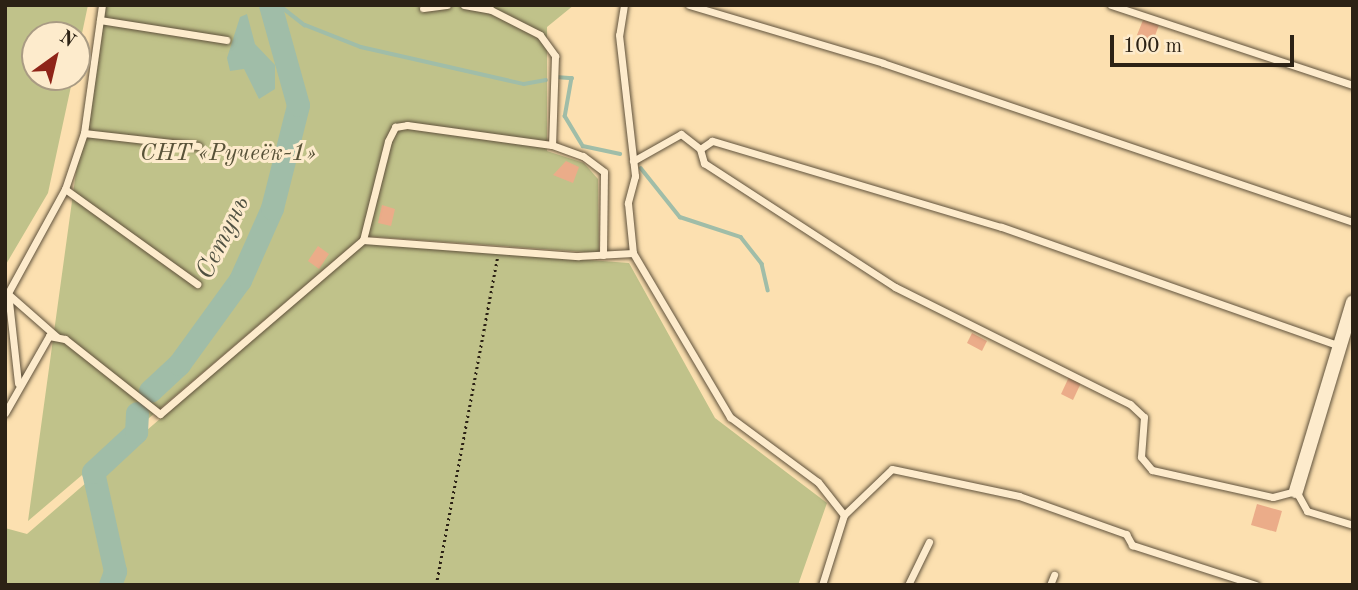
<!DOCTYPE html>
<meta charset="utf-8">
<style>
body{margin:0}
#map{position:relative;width:1358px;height:590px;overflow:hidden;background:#fce0b0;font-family:"Old Standard TT",serif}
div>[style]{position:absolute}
.green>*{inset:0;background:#c0c28a}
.water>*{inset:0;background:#a0bda8}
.stream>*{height:3.5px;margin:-1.75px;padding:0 1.75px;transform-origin:1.75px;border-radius:1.75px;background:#a0bda8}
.river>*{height:23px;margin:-11.5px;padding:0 11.5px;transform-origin:11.5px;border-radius:11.5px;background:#a0bda8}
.building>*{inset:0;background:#ebac89}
.path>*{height:2.5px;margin-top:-1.25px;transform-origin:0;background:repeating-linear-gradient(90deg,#2c2215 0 2px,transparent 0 5.5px)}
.roads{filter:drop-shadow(0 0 2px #60523c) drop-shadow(0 0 2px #60523c)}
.lane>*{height:7px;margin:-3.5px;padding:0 3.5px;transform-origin:3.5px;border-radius:3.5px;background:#fdebcc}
.street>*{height:14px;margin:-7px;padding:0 7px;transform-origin:7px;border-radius:7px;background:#fdebcc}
span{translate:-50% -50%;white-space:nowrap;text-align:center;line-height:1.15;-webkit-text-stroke:6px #fdebcc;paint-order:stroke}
.park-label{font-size:24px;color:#585238;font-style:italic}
.water-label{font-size:26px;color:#4f5041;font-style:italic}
.frame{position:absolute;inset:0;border:7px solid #2c2215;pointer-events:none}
.north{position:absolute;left:21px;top:21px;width:70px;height:70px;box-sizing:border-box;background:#fdebcc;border:2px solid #a99b83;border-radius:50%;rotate:34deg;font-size:19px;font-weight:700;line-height:28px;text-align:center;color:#2c2215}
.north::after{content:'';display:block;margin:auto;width:24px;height:32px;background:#8f2418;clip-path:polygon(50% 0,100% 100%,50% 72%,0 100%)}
.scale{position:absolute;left:1110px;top:35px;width:184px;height:32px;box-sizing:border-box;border:4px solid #2c2215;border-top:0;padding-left:9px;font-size:21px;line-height:24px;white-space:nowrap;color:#2c2215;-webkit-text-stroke:5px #fdebcc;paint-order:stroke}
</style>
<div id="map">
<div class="green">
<div style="clip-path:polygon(5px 5px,88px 5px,77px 57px,77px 35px,35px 35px,35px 77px,73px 77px,48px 193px,5px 266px)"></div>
<div style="clip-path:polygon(99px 5px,574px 5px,547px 27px,547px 151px,584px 163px,598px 179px,599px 253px,363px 236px,28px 521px)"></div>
<div style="clip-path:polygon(363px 243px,629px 263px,715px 418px,827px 503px,798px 585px,5px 585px,5px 528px,27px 534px)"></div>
</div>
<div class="water">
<div style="clip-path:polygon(247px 14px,255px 44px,275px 65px,275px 89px,259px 99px,244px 69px,230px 71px,227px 58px,240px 17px)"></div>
</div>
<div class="stream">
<div style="left:279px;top:5px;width:33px;rotate:38deg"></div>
<div style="left:305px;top:25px;width:60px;rotate:21.4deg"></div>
<div style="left:361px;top:47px;width:167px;rotate:12.8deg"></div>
<div style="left:524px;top:84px;width:22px;rotate:-10deg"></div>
<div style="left:556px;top:77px;width:16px;rotate:4deg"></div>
<div style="left:572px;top:78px;width:39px;rotate:100deg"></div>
<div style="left:565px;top:116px;width:35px;rotate:59deg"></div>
<div style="left:583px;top:146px;width:38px;rotate:12deg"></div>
<div style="left:641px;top:168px;width:63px;rotate:51.5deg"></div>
<div style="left:680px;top:217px;width:64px;rotate:18.2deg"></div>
<div style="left:741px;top:237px;width:34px;rotate:52deg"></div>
<div style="left:762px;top:264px;width:27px;rotate:77deg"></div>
</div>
<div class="river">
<div style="left:150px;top:391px;width:40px;rotate:-43deg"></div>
<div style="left:179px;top:364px;width:104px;rotate:-54deg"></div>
<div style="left:240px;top:280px;width:79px;rotate:-66deg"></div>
<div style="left:272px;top:208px;width:106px;rotate:-75.8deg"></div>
<div style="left:298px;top:105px;width:104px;rotate:-105.6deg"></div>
<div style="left:110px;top:585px;width:15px;rotate:-70deg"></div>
<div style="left:115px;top:571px;width:101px;rotate:-102.5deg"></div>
<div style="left:93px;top:472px;width:59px;rotate:-42.9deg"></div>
<div style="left:136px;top:432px;width:19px;rotate:-87deg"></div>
</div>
<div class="building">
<div style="clip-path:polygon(1143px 20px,1159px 25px,1153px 41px,1137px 35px)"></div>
<div style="clip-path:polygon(566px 161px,579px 167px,573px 183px,553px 175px)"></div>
<div style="clip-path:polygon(382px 205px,395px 209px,391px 226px,378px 223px)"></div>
<div style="clip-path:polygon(318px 246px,329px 254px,319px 269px,308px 261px)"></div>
<div style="clip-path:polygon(972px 333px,987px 341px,982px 351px,967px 343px)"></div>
<div style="clip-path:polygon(1069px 377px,1081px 383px,1073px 400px,1061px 394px)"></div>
<div style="clip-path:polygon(1257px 504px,1282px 511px,1276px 532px,1251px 525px)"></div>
</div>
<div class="path">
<div style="left:436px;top:585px;width:333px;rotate:-79.4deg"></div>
</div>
<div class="roads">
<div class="lane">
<div style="left:464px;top:5px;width:27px;rotate:10deg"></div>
<div style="left:491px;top:10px;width:55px;rotate:27deg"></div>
<div style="left:540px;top:35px;width:26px;rotate:54deg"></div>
<div style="left:555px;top:56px;width:89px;rotate:91.9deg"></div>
<div style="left:624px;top:5px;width:30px;rotate:99deg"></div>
<div style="left:619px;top:35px;width:142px;rotate:83.5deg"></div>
<div style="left:635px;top:176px;width:28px;rotate:105deg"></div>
<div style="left:628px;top:203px;width:50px;rotate:84.3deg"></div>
<div style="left:633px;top:253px;width:191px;rotate:59.4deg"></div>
<div style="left:730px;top:417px;width:109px;rotate:36.5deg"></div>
<div style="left:818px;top:482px;width:42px;rotate:51.8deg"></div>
<div style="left:689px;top:5px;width:202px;rotate:16.6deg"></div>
<div style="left:883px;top:63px;width:496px;rotate:18.7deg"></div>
<div style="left:1111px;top:5px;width:255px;rotate:18.3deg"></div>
<div style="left:423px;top:8px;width:24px;rotate:-7deg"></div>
<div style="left:100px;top:20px;width:128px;rotate:9deg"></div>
<div style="left:84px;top:133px;width:115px;rotate:6.5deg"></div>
<div style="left:633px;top:161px;width:55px;rotate:-29.4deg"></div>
<div style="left:681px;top:134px;width:24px;rotate:38deg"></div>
<div style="left:65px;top:189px;width:163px;rotate:35.7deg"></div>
<div style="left:363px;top:240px;width:102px;rotate:-75.8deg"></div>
<div style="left:388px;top:141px;width:16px;rotate:-63deg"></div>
<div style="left:395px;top:127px;width:12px;rotate:-9deg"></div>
<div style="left:407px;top:125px;width:146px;rotate:7.9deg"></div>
<div style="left:552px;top:145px;width:33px;rotate:20deg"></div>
<div style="left:583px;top:156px;width:26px;rotate:37deg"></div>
<div style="left:604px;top:172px;width:83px;rotate:90.7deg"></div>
<div style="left:8px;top:294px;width:65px;rotate:41.3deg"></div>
<div style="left:1337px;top:345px;width:356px;rotate:-160.6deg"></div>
<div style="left:1001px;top:227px;width:302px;rotate:-163.4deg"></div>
<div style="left:712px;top:141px;width:14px;rotate:146deg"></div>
<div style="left:700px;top:149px;width:15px;rotate:74deg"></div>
<div style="left:704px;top:163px;width:228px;rotate:33deg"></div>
<div style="left:895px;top:287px;width:263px;rotate:26.5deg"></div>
<div style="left:1130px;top:404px;width:19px;rotate:43deg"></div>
<div style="left:1144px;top:417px;width:40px;rotate:94.3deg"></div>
<div style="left:1141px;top:457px;width:17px;rotate:50deg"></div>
<div style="left:1152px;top:470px;width:124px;rotate:12.6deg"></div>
<div style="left:1273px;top:497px;width:24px;rotate:-15deg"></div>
<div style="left:1296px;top:491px;width:23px;rotate:61deg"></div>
<div style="left:1307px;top:511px;width:48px;rotate:16.9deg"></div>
<div style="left:18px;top:383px;width:91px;rotate:-96.3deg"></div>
<div style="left:8px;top:293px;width:119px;rotate:-61.3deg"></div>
<div style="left:65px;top:189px;width:59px;rotate:-71.3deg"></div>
<div style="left:84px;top:133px;width:129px;rotate:-82deg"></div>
<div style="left:5px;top:413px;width:89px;rotate:-60.3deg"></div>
<div style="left:49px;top:336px;width:16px;rotate:11deg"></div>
<div style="left:65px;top:339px;width:121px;rotate:38.3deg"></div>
<div style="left:160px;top:414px;width:267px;rotate:-40.6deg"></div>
<div style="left:363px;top:240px;width:216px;rotate:4.3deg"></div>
<div style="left:578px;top:256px;width:55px;rotate:-3.1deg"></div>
<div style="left:822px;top:585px;width:73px;rotate:-72.6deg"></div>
<div style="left:844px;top:515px;width:66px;rotate:-43.8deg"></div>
<div style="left:892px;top:469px;width:130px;rotate:12deg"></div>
<div style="left:1019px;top:496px;width:114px;rotate:19.6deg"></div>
<div style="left:1126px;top:534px;width:13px;rotate:61deg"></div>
<div style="left:1132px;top:545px;width:130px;rotate:17.9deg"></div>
<div style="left:908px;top:585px;width:48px;rotate:-64deg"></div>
<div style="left:1050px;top:585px;width:11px;rotate:-68deg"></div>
</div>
<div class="street">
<div style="left:1296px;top:491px;width:197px;rotate:-73.2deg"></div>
</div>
</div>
<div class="park-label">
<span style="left:228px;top:155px">СНТ «Ручеёк-1»</span>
</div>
<div class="water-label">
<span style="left:224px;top:238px;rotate:-64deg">Сетунь</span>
</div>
<div class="frame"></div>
<div class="north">N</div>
<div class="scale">100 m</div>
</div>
